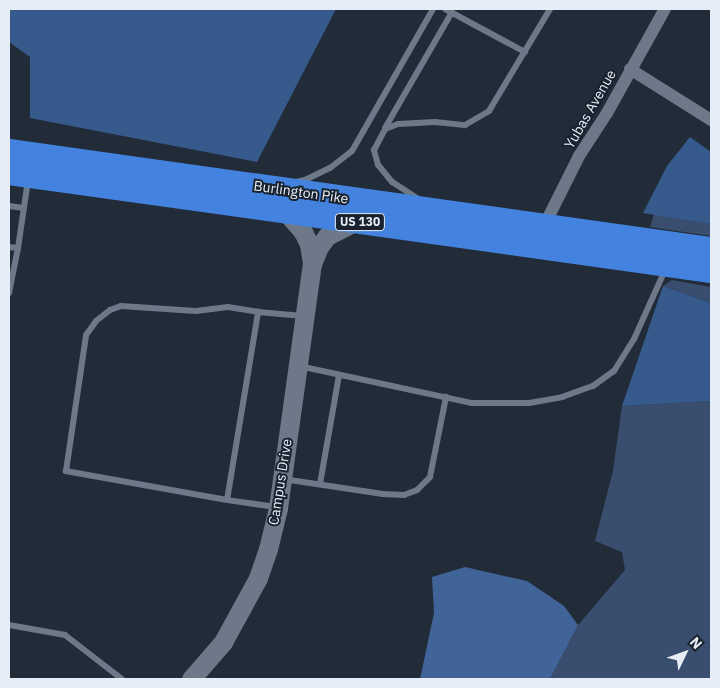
<!DOCTYPE html>
<style>
body{margin:0}
#map{position:relative;width:720px;height:688px;overflow:hidden;background:#222c39;font-family:"IBM Plex Sans",sans-serif}
div>[style]{position:absolute}
.green>*{inset:0;background:#394e6e}
.forest>*{inset:0;background:#375a8d}
.water>*{inset:0;background:#406497}
.lane>*{height:6px;margin:-3px;padding:0 3px;transform-origin:3px;border-radius:3px;background:#6d7888}
.street>*{height:12px;margin:-6px;padding:0 6px;transform-origin:6px;border-radius:6px;background:#6d7888}
.secondary>*{height:19px;margin:-9.5px;padding:0 9.5px;transform-origin:9.5px;border-radius:9.5px;background:#6d7888}
.highway>*{height:24px;margin:-12px;padding:0 12px;transform-origin:12px;border-radius:12px;background:#4383df}
span{translate:-50% -50%;white-space:nowrap;text-align:center;line-height:1.15;-webkit-text-stroke:4px #19222f;paint-order:stroke}
.shield-label span{padding:1px 4px;background:#19222f;border:1px solid;border-radius:4px;-webkit-text-stroke-width:0}
.shield-label{font-size:12px;color:#e6edf6;font-weight:700}
.street-label{font-size:14px;color:#e6edf6}
.frame{position:absolute;inset:0;border:10px solid #e6edf6;pointer-events:none}
.north{position:absolute;left:660px;top:628px;width:50px;height:50px;-webkit-text-stroke:4px #19222f;paint-order:stroke;rotate:48deg;font-size:14px;font-weight:700;line-height:20px;text-align:center;color:#e6edf6}
.north::after{content:'';display:block;margin:auto;width:18px;height:22px;background:#e6edf6;clip-path:polygon(50% 0,100% 100%,50% 72%,0 100%)}
</style>
<div id="map">
<div class="green">
<div style="clip-path:polygon(654px 214px,711px 224px,711px 236px,650px 227px)"></div>
<div style="clip-path:polygon(672px 280px,711px 287px,711px 303px,663px 286px)"></div>
<div style="clip-path:polygon(711px 401px,711px 679px,550px 679px,578px 625px,625px 570px,622px 552px,595px 541px,613px 471px,622px 406px)"></div>
</div>
<div class="forest">
<div style="clip-path:polygon(9px 9px,336px 9px,257px 162px,30px 118px,30px 57px,9px 42px)"></div>
<div style="clip-path:polygon(690px 137px,711px 152px,711px 224px,643px 213px,667px 166px)"></div>
<div style="clip-path:polygon(663px 286px,711px 303px,711px 401px,622px 406px)"></div>
</div>
<div class="water">
<div style="clip-path:polygon(465px 567px,527px 581px,564px 606px,578px 625px,550px 679px,420px 679px,434px 613px,432px 577px)"></div>
</div>
<div class="lane">
<div style="left:445px;top:9px;width:91px;rotate:28.3deg"></div>
<div style="left:385px;top:128px;width:134px;rotate:-60deg"></div>
<div style="left:296px;top:182px;width:9px;rotate:-13deg"></div>
<div style="left:305px;top:180px;width:28px;rotate:-26deg"></div>
<div style="left:330px;top:168px;width:28px;rotate:-38deg"></div>
<div style="left:352px;top:151px;width:163px;rotate:-60.3deg"></div>
<div style="left:420px;top:200px;width:33px;rotate:-147deg"></div>
<div style="left:392px;top:182px;width:22px;rotate:-129deg"></div>
<div style="left:378px;top:165px;width:16px;rotate:-105deg"></div>
<div style="left:374px;top:150px;width:24px;rotate:-62deg"></div>
<div style="left:385px;top:129px;width:14px;rotate:-21deg"></div>
<div style="left:398px;top:124px;width:37px;rotate:-3deg"></div>
<div style="left:435px;top:122px;width:30px;rotate:6deg"></div>
<div style="left:465px;top:125px;width:28px;rotate:-30deg"></div>
<div style="left:489px;top:111px;width:119px;rotate:-59.1deg"></div>
<div style="left:9px;top:206px;width:15px;rotate:8deg"></div>
<div style="left:9px;top:247px;width:9px;rotate:6deg"></div>
<div style="left:18px;top:248px;width:46px;rotate:101.3deg"></div>
<div style="left:18px;top:248px;width:69px;rotate:-81.6deg"></div>
<div style="left:299px;top:366px;width:176px;rotate:12.1deg"></div>
<div style="left:471px;top:403px;width:58px"></div>
<div style="left:529px;top:403px;width:34px;rotate:-10deg"></div>
<div style="left:562px;top:397px;width:33px;rotate:-20deg"></div>
<div style="left:593px;top:386px;width:26px;rotate:-36deg"></div>
<div style="left:614px;top:371px;width:38px;rotate:-58deg"></div>
<div style="left:634px;top:339px;width:76px;rotate:-65.8deg"></div>
<div style="left:283px;top:479px;width:101px;rotate:8.5deg"></div>
<div style="left:383px;top:494px;width:21px;rotate:3deg"></div>
<div style="left:404px;top:495px;width:14px;rotate:-21deg"></div>
<div style="left:417px;top:490px;width:18px;rotate:-45deg"></div>
<div style="left:430px;top:477px;width:82px;rotate:-78.7deg"></div>
<div style="left:320px;top:484px;width:111px;rotate:-80.1deg"></div>
<div style="left:227px;top:500px;width:164px;rotate:-169.8deg"></div>
<div style="left:66px;top:471px;width:137px;rotate:-81.6deg"></div>
<div style="left:86px;top:335px;width:17px;rotate:-54deg"></div>
<div style="left:96px;top:321px;width:18px;rotate:-38deg"></div>
<div style="left:110px;top:310px;width:12px;rotate:-20deg"></div>
<div style="left:121px;top:306px;width:75px;rotate:3.8deg"></div>
<div style="left:196px;top:311px;width:32px;rotate:-7deg"></div>
<div style="left:228px;top:307px;width:30px;rotate:9deg"></div>
<div style="left:276px;top:507px;width:49px;rotate:-171.9deg"></div>
<div style="left:227px;top:500px;width:191px;rotate:-80.6deg"></div>
<div style="left:258px;top:312px;width:45px;rotate:5.1deg"></div>
<div style="left:9px;top:625px;width:57px;rotate:10.1deg"></div>
<div style="left:65px;top:635px;width:72px;rotate:37.7deg"></div>
</div>
<div class="street">
<div style="left:630px;top:69px;width:96px;rotate:32.2deg"></div>
<div style="left:544px;top:226px;width:78px;rotate:-63.4deg"></div>
<div style="left:579px;top:156px;width:51px;rotate:-56.9deg"></div>
<div style="left:607px;top:113px;width:119px;rotate:-60.9deg"></div>
</div>
<div class="secondary">
<div style="left:285px;top:211px;width:28px;rotate:49deg"></div>
<div style="left:303px;top:232px;width:13px;rotate:63deg"></div>
<div style="left:309px;top:244px;width:20px;rotate:81deg"></div>
<div style="left:191px;top:679px;width:49px;rotate:-49.1deg"></div>
<div style="left:223px;top:642px;width:73px;rotate:-61.3deg"></div>
<div style="left:258px;top:578px;width:31px;rotate:-71deg"></div>
<div style="left:268px;top:549px;width:42px;rotate:-76.3deg"></div>
<div style="left:278px;top:508px;width:246px;rotate:-82.1deg"></div>
<div style="left:312px;top:264px;width:18px;rotate:-68deg"></div>
<div style="left:319px;top:247px;width:14px;rotate:-54deg"></div>
<div style="left:327px;top:236px;width:33px;rotate:-27deg"></div>
</div>
<div class="highway">
<div style="left:9px;top:151px;width:709px;rotate:7.95deg"></div>
<div style="left:9px;top:173px;width:709px;rotate:7.95deg"></div>
</div>
<div class="shield-label">
<span style="left:360px;top:222px">US 130</span>
</div>
<div class="street-label">
<span style="left:590px;top:109px;rotate:-60deg">Yubas Avenue</span>
<span style="left:301px;top:192px;rotate:8deg">Burlington Pike</span>
<span style="left:280px;top:482px;rotate:-81deg">Campus Drive</span>
</div>
<div class="frame"></div>
<div class="north">N</div>
</div>
